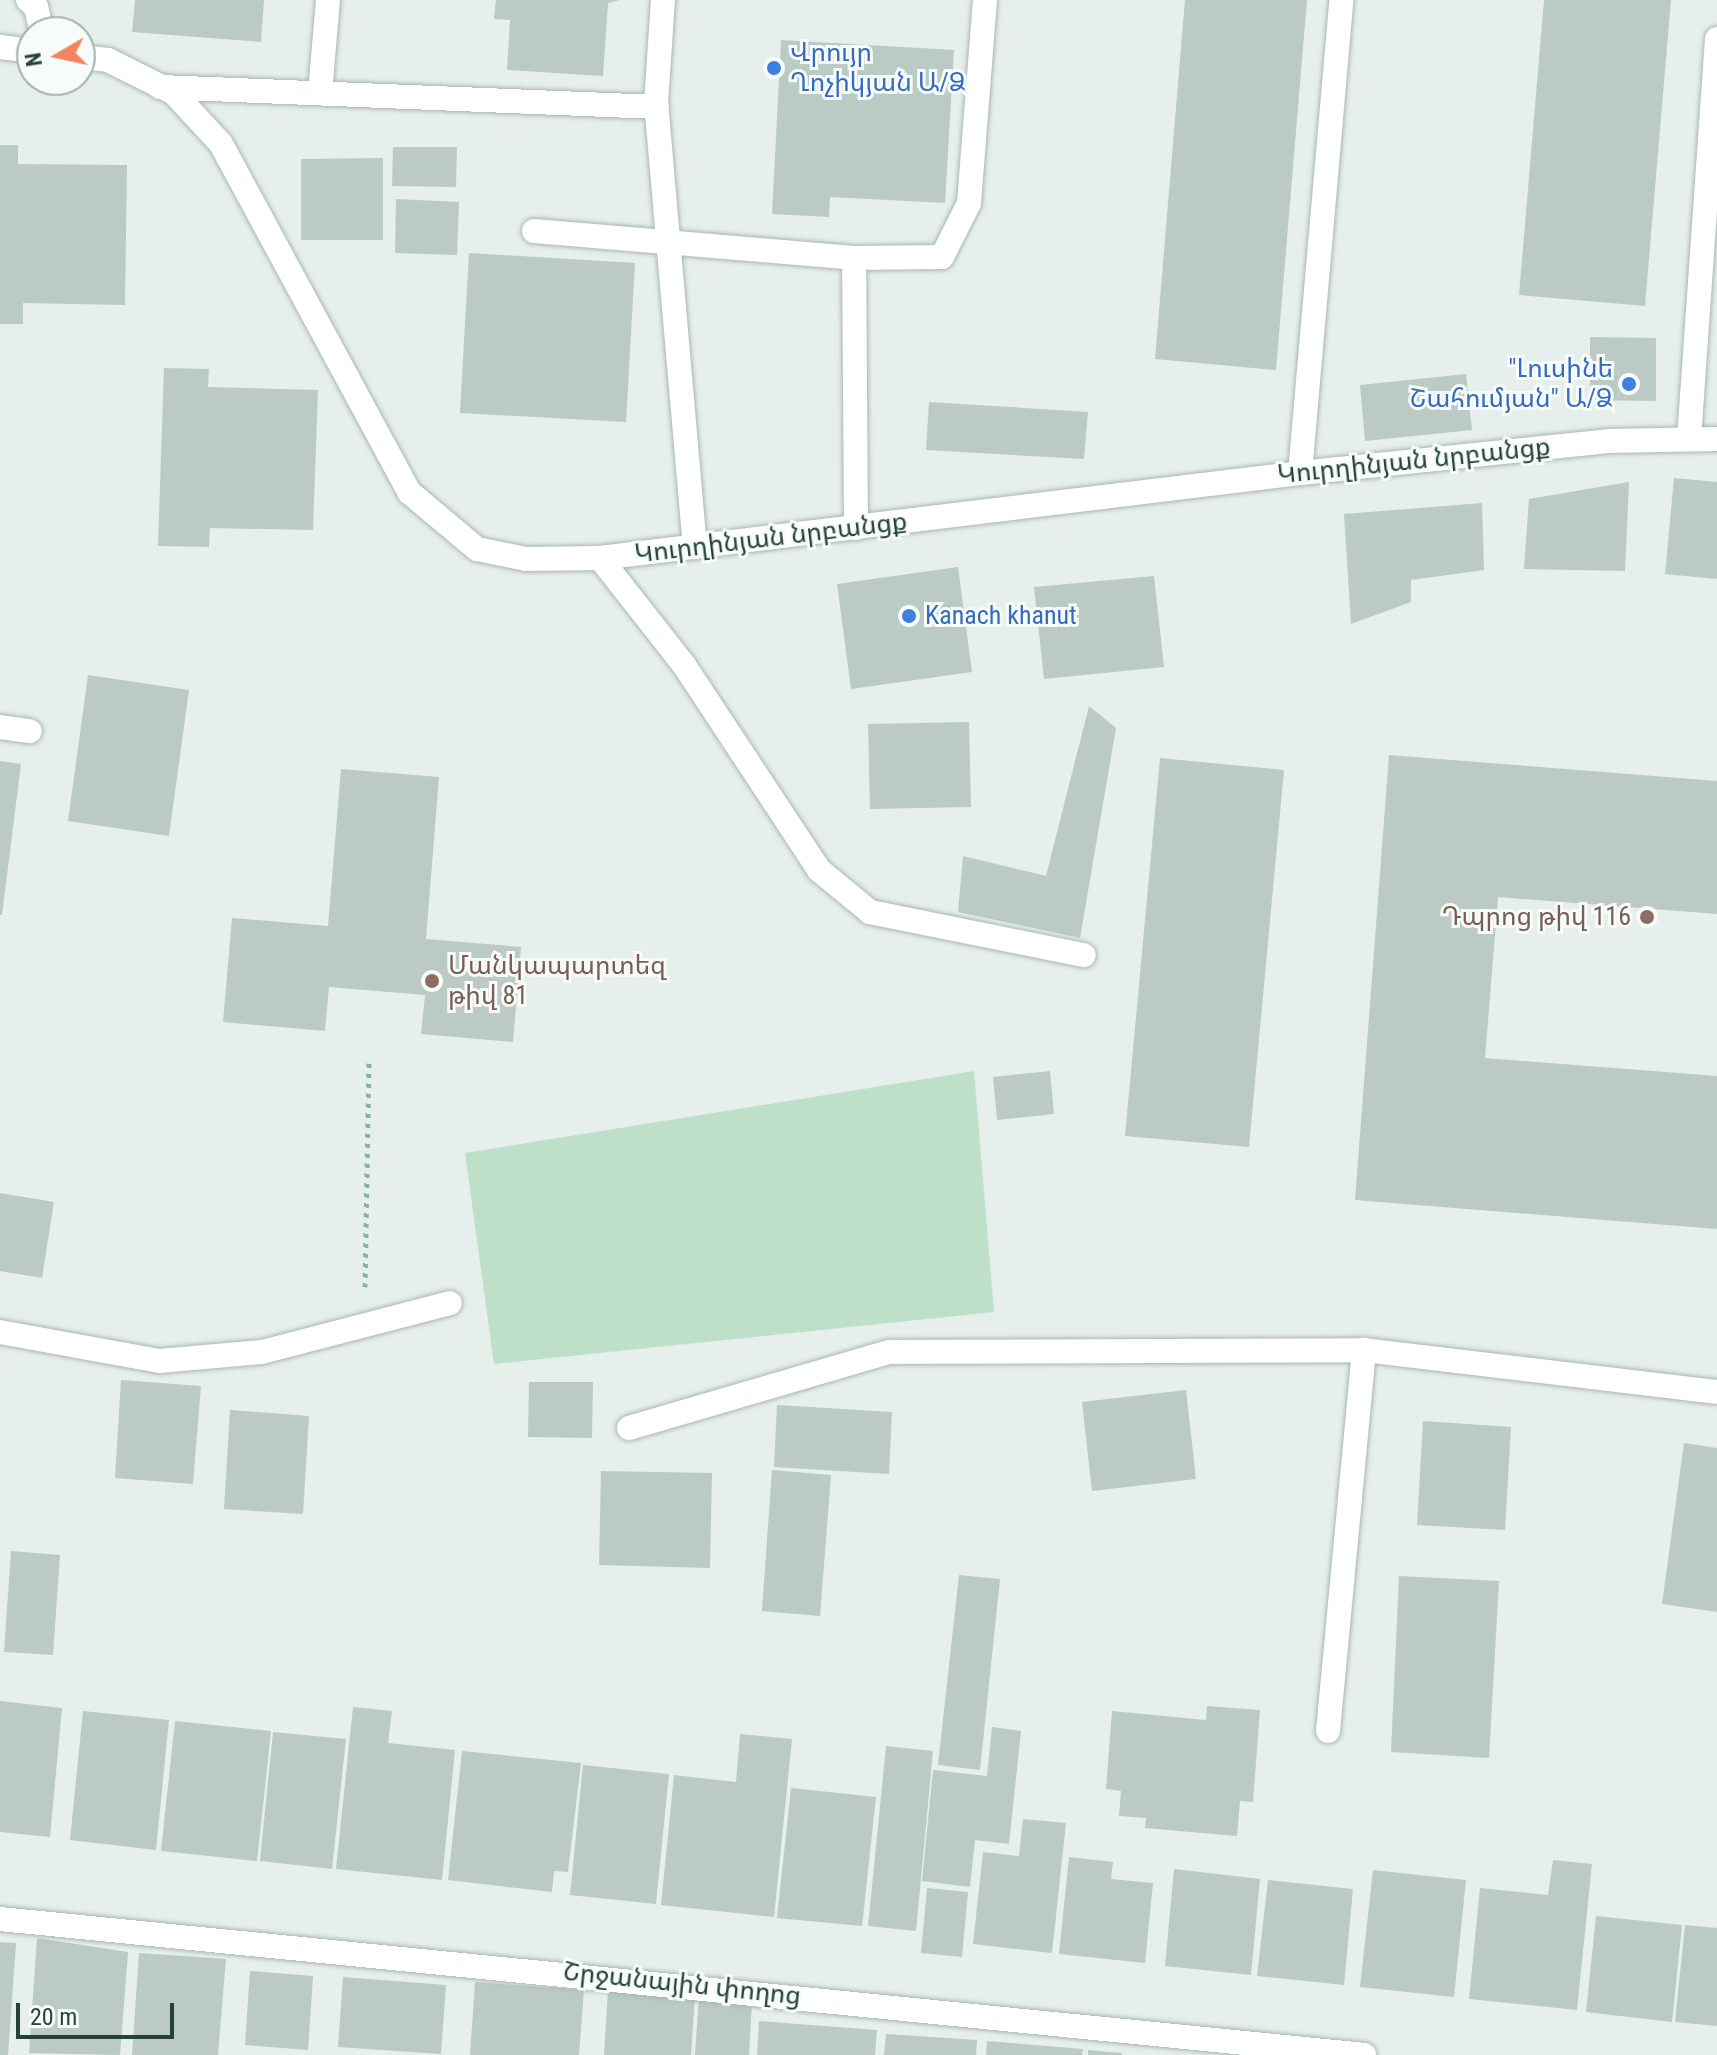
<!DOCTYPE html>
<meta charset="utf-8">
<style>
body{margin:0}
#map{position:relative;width:1717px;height:2055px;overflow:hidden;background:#e6efeb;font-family:"Roboto Condensed","Noto Sans Armenian",sans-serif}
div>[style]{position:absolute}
.green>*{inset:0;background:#bfe0c8}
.building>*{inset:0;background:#bbcac4}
.path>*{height:5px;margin-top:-2.5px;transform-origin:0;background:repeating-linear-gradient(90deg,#86b3a5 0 4px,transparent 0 10px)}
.roads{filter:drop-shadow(0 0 2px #a8b8b2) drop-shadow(0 0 2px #a8b8b2)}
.service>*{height:24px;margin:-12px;padding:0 12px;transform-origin:12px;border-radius:12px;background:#fff}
.minor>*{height:24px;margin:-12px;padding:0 12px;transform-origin:12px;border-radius:12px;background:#fff}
.tertiary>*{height:24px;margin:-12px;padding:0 12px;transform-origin:12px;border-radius:12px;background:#fff}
.dots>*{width:22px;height:22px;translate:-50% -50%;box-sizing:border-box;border:4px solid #f7fbf9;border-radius:50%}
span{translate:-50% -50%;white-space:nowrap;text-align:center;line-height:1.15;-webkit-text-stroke:6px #f7fbf9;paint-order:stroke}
.shop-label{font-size:26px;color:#366cbe}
.left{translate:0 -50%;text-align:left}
.right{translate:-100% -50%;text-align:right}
.street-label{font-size:26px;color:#24423a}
.education-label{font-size:26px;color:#785e54}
.north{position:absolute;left:16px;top:16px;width:80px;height:80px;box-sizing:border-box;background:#f7fbf9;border:2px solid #a3b1ad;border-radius:50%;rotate:261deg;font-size:22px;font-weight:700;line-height:32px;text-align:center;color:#24423a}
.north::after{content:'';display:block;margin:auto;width:28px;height:36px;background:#f4845f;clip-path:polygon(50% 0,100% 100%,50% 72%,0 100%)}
.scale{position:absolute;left:16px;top:2003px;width:158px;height:36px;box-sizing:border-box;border:4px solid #24423a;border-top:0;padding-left:10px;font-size:24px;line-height:28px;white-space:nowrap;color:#24423a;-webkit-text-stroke:6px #f7fbf9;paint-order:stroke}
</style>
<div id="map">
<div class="green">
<div style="clip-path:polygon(974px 1071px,994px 1312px,494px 1364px,465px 1153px)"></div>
</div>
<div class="building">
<div style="clip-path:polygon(135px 0,264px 0,261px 42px,132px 32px)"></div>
<div style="clip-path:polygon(496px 0,620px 0,608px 3px,603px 76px,507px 70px,510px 20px,494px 19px)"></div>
<div style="clip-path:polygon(1185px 0,1307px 0,1276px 370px,1155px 359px)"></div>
<div style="clip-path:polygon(1544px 0,1671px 0,1645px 306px,1519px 295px)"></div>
<div style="clip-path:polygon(781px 40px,954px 50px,945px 203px,830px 197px,829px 217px,772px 214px)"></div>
<div style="clip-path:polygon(0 145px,18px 145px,18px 164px,127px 165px,125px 305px,23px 303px,23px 324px,0 324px)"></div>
<div style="clip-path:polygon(393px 147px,457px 147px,456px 187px,392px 186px)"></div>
<div style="clip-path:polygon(383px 158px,383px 240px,301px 240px,301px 159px)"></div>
<div style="clip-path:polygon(396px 199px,459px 202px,457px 255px,395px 253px)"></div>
<div style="clip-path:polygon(469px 253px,635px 263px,626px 422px,460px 413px)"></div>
<div style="clip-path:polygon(1590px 337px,1656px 338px,1656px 401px,1590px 400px)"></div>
<div style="clip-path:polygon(164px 368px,209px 369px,208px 387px,318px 390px,313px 530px,210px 528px,209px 547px,158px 546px)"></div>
<div style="clip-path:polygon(1466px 374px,1472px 430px,1365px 441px,1360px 385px)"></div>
<div style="clip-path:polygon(929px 402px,1088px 412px,1084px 459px,926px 450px)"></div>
<div style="clip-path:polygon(1674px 478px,1717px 482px,1717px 579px,1665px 574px)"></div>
<div style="clip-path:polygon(1629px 482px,1625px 571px,1524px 569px,1529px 499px)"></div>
<div style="clip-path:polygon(1482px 503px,1484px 570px,1411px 580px,1411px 602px,1351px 624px,1344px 514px)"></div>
<div style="clip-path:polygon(958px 567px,972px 672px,851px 689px,837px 584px)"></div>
<div style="clip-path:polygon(1154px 576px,1164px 667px,1044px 679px,1034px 587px)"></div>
<div style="clip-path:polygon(88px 675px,189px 690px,169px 836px,68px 821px)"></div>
<div style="clip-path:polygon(1089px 706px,1116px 728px,1080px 938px,958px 912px,963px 856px,1046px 876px)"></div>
<div style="clip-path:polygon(969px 722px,971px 807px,870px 809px,868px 724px)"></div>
<div style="clip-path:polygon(1389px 755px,1717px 781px,1717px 914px,1498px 897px,1485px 1058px,1717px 1076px,1717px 1229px,1355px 1200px)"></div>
<div style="clip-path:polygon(1160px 758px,1284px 770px,1249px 1147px,1125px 1136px)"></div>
<div style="clip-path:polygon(0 761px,21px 764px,2px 915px,0 915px)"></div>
<div style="clip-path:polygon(341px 769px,439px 777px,426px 939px,521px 947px,513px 1042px,421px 1034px,425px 995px,329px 987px,325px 1031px,223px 1022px,232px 918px,328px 926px)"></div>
<div style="clip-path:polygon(1050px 1071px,1054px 1114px,997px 1120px,993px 1077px)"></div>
<div style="clip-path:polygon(0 1193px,54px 1202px,42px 1278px,0 1271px)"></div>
<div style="clip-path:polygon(121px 1380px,201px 1386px,193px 1484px,115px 1478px)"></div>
<div style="clip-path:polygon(529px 1382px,593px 1382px,592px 1438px,528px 1437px)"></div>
<div style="clip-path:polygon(1186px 1390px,1196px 1479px,1092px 1491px,1082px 1402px)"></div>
<div style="clip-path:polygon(777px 1405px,892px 1412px,889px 1474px,774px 1467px)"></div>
<div style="clip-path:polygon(230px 1410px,309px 1416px,303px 1514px,224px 1509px)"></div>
<div style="clip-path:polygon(1423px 1421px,1511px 1427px,1505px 1530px,1417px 1525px)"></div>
<div style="clip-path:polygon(1684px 1443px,1717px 1448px,1717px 1612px,1662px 1604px)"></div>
<div style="clip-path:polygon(772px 1470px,831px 1475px,820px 1616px,762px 1611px)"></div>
<div style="clip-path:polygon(601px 1471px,712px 1473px,710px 1568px,599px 1565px)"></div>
<div style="clip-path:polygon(11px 1551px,60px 1555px,53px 1655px,4px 1652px)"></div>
<div style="clip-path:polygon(959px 1575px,1000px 1579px,980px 1770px,938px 1765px)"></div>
<div style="clip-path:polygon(1399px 1576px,1499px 1581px,1489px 1758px,1391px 1752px)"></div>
<div style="clip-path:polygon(0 1701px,62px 1708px,50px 1837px,0 1832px)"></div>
<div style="clip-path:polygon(1207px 1706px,1260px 1710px,1253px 1802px,1240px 1801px,1237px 1836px,1145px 1828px,1146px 1818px,1119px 1816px,1121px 1791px,1106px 1789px,1112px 1711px,1206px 1720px)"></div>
<div style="clip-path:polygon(353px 1707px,392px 1711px,388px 1743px,455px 1750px,442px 1880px,336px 1869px)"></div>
<div style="clip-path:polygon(83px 1711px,169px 1720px,156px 1850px,70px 1840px)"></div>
<div style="clip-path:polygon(175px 1721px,271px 1731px,257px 1861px,161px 1851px)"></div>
<div style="clip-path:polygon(992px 1727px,1021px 1731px,1009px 1844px,975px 1840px,970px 1887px,922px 1881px,933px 1770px,987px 1776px)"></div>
<div style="clip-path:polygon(273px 1732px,346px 1739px,332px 1869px,260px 1861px)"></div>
<div style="clip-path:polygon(740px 1734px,792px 1739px,774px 1917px,661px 1905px,674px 1775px,736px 1782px)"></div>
<div style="clip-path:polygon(886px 1746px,933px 1751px,916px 1931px,868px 1926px)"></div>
<div style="clip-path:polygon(462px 1751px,581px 1763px,568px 1872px,554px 1871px,552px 1892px,448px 1880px)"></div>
<div style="clip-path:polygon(583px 1765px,669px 1774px,656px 1904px,570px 1895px)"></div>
<div style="clip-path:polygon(791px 1788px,876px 1797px,862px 1926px,777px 1918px)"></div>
<div style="clip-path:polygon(1023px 1819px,1066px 1823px,1052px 1953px,973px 1944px,983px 1852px,1019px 1856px)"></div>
<div style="clip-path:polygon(1069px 1857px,1113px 1862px,1111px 1879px,1153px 1883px,1145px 1963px,1059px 1954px)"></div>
<div style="clip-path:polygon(1553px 1860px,1592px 1864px,1577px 2010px,1469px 1999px,1480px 1888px,1548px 1895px)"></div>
<div style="clip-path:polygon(1174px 1869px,1260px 1879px,1251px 1975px,1165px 1966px)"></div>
<div style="clip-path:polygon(1373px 1870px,1466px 1880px,1454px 1997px,1360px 1987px)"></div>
<div style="clip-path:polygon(1268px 1880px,1353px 1889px,1344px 1985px,1257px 1976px)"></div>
<div style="clip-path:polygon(927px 1888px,968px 1892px,962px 1957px,921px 1953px)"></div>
<div style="clip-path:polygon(1596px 1916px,1682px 1925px,1672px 2022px,1586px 2012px)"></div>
<div style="clip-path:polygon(1685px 1925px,1717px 1928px,1717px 2026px,1675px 2022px)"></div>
<div style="clip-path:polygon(37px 1938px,128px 1952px,120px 2055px,29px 2053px)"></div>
<div style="clip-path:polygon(0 1942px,16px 1943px,8px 2055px,0 2055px)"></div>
<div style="clip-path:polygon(139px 1953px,226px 1959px,218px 2055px,132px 2055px)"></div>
<div style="clip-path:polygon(250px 1971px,313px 1976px,308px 2050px,245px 2045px)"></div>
<div style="clip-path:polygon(343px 1977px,446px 1985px,441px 2054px,338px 2047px)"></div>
<div style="clip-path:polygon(475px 1982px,584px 1990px,579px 2055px,470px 2055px)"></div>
<div style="clip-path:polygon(608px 1990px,695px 1996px,691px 2055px,604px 2055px)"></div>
<div style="clip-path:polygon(699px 1997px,752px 2001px,749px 2055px,695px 2055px)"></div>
<div style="clip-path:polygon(759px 2021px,877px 2030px,875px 2055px,757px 2055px)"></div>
<div style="clip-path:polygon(886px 2034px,977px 2040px,976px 2055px,884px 2055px)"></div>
<div style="clip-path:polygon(987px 2041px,1083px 2049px,1082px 2055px,986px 2055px)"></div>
<div style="clip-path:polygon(1088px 2050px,1122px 2053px,1122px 2055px,1088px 2055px)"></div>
</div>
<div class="path">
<div style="left:365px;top:1287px;width:225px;rotate:-89deg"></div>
</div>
<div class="roads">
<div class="service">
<div style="left:28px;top:0;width:11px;rotate:41deg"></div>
<div style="left:36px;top:7px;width:26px;rotate:77deg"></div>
<div style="left:663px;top:0;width:102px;rotate:93.9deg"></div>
<div style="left:656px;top:102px;width:447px;rotate:85deg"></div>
<div style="left:160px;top:87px;width:497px;rotate:2.3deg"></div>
<div style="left:320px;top:93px;width:93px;rotate:-85.1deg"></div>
<div style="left:534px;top:231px;width:321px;rotate:4.8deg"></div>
<div style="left:1689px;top:439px;width:401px;rotate:-86deg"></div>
<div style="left:1300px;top:473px;width:475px;rotate:-85deg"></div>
<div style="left:856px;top:528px;width:270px;rotate:-90.4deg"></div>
<div style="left:854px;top:258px;width:88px;rotate:-0.7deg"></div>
<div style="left:942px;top:257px;width:60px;rotate:-63.4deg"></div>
<div style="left:969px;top:203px;width:204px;rotate:-85.5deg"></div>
<div style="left:600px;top:558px;width:136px;rotate:51.9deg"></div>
<div style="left:684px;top:665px;width:245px;rotate:56.6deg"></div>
<div style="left:819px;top:870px;width:66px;rotate:39.5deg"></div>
<div style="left:870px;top:912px;width:218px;rotate:11.4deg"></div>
<div style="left:0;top:727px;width:30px;rotate:8deg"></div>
<div style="left:1328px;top:1731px;width:383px;rotate:-84.6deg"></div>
</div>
<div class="minor">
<div style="left:0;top:1332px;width:162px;rotate:10.3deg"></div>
<div style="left:159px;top:1361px;width:103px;rotate:-5deg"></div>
<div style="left:262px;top:1352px;width:194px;rotate:-14.6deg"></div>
<div style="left:629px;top:1428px;width:271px;rotate:-16.3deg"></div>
<div style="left:889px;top:1352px;width:475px;rotate:-0.2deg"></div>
<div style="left:1364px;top:1350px;width:355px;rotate:6.8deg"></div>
<div style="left:0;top:1919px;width:1371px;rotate:5.69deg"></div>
</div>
<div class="tertiary">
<div style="left:0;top:47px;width:32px;rotate:7deg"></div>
<div style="left:80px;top:57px;width:28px;rotate:6deg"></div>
<div style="left:108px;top:60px;width:74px;rotate:26.6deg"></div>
<div style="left:174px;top:93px;width:69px;rotate:47.3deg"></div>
<div style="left:221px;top:144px;width:396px;rotate:61.6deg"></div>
<div style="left:409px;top:492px;width:89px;rotate:40deg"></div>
<div style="left:477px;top:549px;width:50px;rotate:11.5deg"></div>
<div style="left:526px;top:559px;width:74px;rotate:-0.8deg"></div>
<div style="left:600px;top:558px;width:705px;rotate:-6.92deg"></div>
<div style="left:1300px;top:473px;width:310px;rotate:-5.9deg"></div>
<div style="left:1608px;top:441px;width:109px;rotate:-1.1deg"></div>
</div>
</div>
<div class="dots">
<div style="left:774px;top:68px;background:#3f7fe0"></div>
<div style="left:1629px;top:384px;background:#3f7fe0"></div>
<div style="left:909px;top:616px;background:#3f7fe0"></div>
<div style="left:1647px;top:917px;background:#8d6e63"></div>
<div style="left:432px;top:981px;background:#8d6e63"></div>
</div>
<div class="shop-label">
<span class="left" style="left:790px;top:68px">Վրույր<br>Ղոչիկյան Ա/Ձ</span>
<span class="right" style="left:1613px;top:384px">"Լուսինե<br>Շահումյան" Ա/Ձ</span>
<span class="left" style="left:925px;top:616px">Kanach khanut</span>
</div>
<div class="street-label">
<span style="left:1414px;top:461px;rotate:-6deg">Կուրղինյան նրբանցք</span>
<span style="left:771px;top:538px;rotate:-7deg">Կուրղինյան նրբանցք</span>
<span style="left:682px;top:1984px;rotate:6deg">Շրջանային փողոց</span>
</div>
<div class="education-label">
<span class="right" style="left:1631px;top:917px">Դպրոց թիվ 116</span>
<span class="left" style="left:448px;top:981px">Մանկապարտեզ<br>թիվ 81</span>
</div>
<div class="north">N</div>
<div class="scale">20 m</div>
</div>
